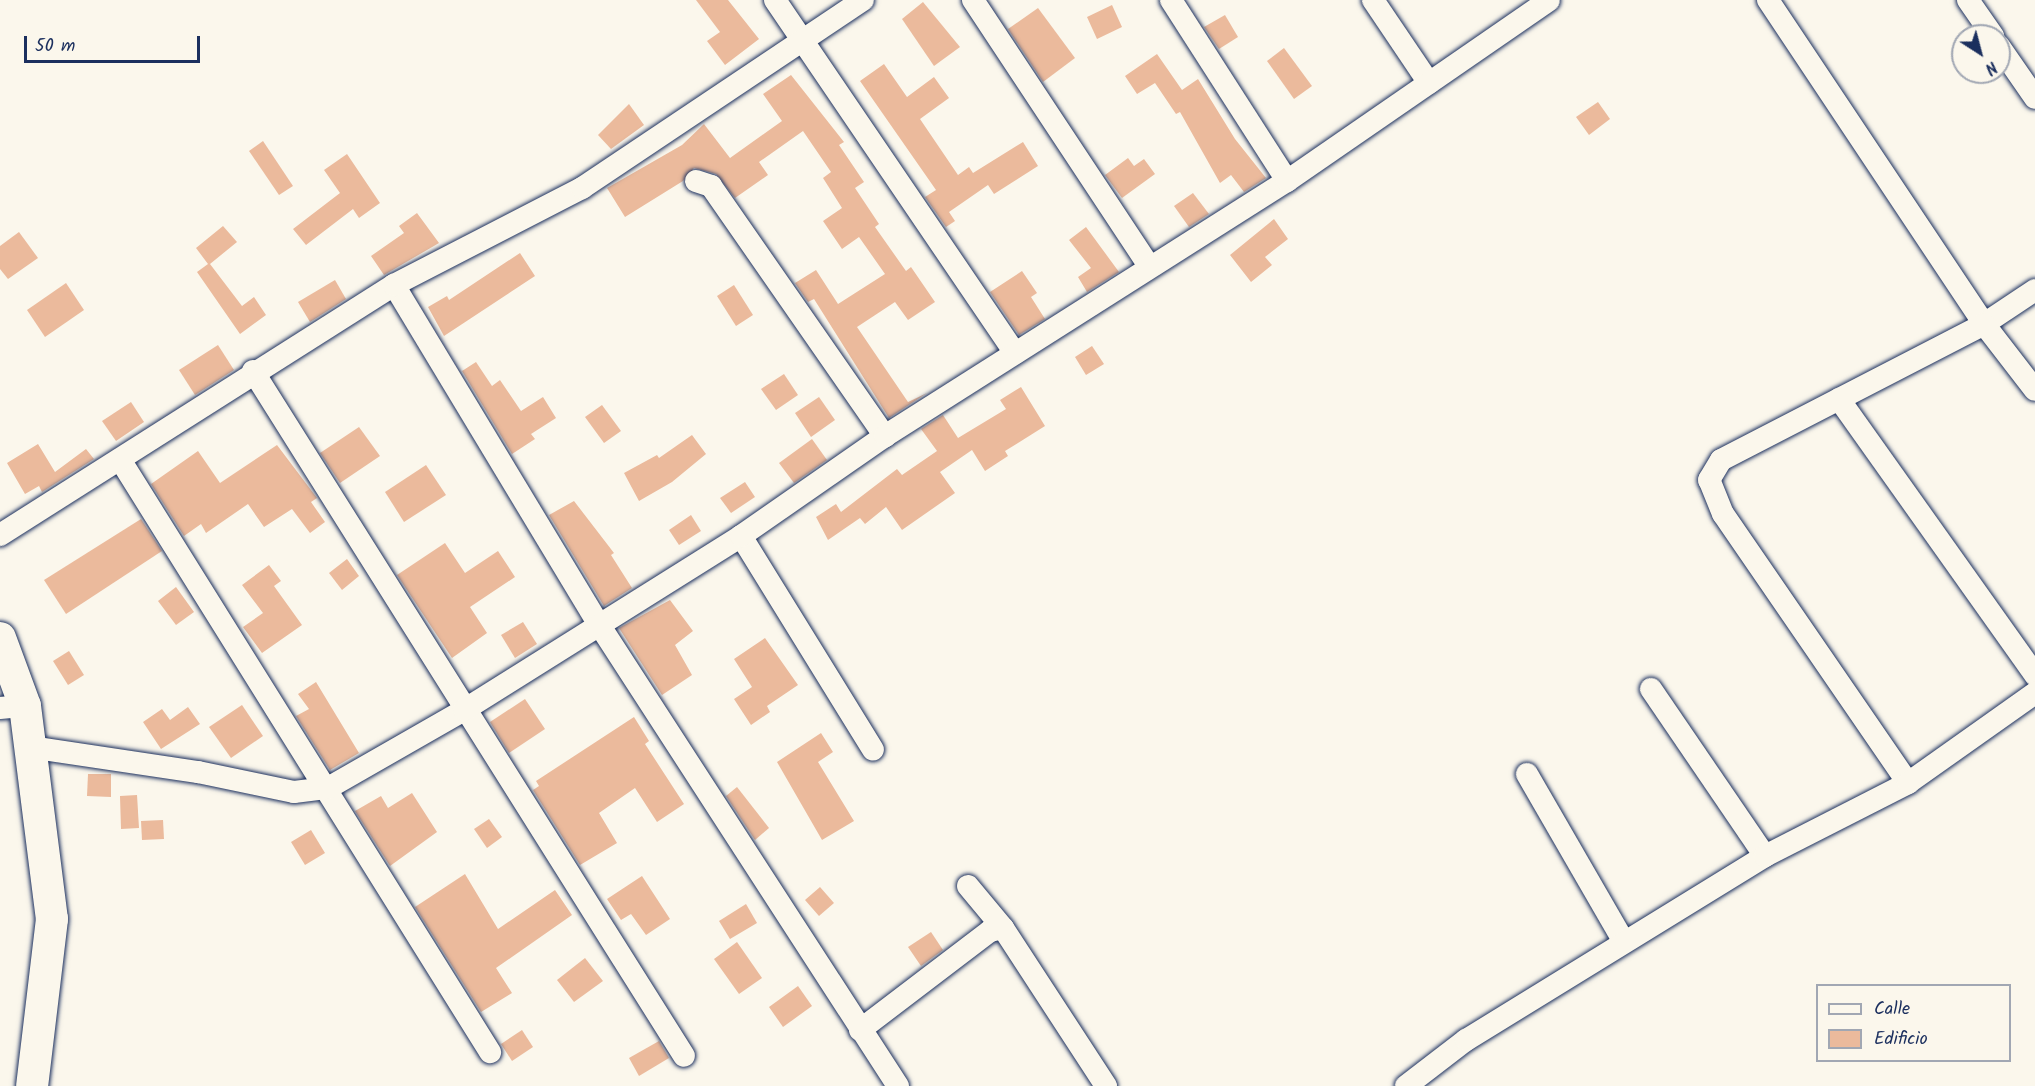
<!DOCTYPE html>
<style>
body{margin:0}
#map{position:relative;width:2035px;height:1086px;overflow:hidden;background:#fbf7ec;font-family:Kalam,sans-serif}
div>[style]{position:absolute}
.building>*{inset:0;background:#ebba9c}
.roads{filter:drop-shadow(0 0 2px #1b2f5e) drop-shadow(0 0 2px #1b2f5e)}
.street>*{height:22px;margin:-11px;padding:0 11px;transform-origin:11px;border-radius:11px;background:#fbf7ec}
.secondary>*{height:32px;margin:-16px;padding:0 16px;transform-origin:16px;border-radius:16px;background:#fbf7ec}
span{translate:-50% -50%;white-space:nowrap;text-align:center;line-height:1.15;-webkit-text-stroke:6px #fbf7ec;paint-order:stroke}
.legend{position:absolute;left:1816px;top:984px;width:195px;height:78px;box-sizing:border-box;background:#fbf7ec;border:2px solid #a1a7b3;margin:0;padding:8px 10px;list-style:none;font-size:18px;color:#1b2f5e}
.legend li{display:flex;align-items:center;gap:12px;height:30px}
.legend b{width:30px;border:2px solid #a1a7b3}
.north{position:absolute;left:1951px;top:24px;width:60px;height:60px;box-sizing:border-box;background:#fbf7ec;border:2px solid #a1a7b3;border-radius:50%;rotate:144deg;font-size:16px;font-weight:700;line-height:24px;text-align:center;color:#1b2f5e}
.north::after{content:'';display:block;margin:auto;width:21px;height:27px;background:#1b2f5e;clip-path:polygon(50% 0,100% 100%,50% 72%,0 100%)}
.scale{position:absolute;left:24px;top:36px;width:176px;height:27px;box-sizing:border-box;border:3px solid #1b2f5e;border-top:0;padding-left:8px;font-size:18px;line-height:21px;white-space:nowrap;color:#1b2f5e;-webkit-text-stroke:4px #fbf7ec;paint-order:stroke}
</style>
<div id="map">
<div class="building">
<div style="clip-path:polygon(696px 0,728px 0,759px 39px,725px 65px,707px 41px,720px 32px)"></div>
<div style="clip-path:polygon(923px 2px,960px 47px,934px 66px,902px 19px)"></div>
<div style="clip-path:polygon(1112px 5px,1122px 27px,1097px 39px,1087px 17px)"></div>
<div style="clip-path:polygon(1038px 8px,1075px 58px,1043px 82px,1008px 29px)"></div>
<div style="clip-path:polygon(1225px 15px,1238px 37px,1219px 49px,1204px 27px)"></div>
<div style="clip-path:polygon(1284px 48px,1312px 86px,1294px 99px,1267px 61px)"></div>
<div style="clip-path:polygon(1157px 54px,1182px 90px,1198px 79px,1235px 139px,1266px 178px,1244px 192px,1231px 175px,1220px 183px,1180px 112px,1176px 114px,1155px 83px,1137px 94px,1125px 76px)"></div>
<div style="clip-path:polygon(884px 64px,907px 97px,934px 77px,949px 98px,920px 119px,958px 175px,969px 167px,973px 173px,1023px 142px,1038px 166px,994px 194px,988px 185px,949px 212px,955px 221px,946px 227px,925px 197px,936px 190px,860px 81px)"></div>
<div style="clip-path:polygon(791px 75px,844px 142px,839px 145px,864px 182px,855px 188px,879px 224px,875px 227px,906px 271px,911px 267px,935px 302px,908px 320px,895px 302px,857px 327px,908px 402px,927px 393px,889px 418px,814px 299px,808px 302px,795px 283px,816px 270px,838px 304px,885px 274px,859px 237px,842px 249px,823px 221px,842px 208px,823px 178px,831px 172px,803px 131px,759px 162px,768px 175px,735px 198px,716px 174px,694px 168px,683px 181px,625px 217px,607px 188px,682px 145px,704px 124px,730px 158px,782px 121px,763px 94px)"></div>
<div style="clip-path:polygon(1598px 102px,1610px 119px,1589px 135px,1576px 117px)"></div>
<div style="clip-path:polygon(629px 104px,644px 125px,611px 149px,598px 135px)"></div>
<div style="clip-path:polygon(263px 141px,293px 186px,279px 195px,249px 151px)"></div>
<div style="clip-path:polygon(347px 154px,380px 203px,359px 218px,353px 209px,306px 245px,293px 229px,340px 193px,324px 170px)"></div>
<div style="clip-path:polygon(1128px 158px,1134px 166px,1144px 159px,1155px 174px,1122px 198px,1105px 175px)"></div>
<div style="clip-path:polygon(1193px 193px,1209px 214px,1189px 227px,1174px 206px)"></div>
<div style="clip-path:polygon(417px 213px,439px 243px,384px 275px,371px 256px,404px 233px,399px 226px)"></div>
<div style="clip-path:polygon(1274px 219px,1288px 239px,1265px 257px,1272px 265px,1251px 282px,1230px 255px)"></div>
<div style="clip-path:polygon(223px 226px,237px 242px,210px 264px,242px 306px,254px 297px,266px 315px,240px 334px,197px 272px,208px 264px,196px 248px)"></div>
<div style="clip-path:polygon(1086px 227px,1119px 272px,1087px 292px,1078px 277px,1091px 268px,1069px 240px)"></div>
<div style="clip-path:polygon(19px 232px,38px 258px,8px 279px,0 269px,0 246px)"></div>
<div style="clip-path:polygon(520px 253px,535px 276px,444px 336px,428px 307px,447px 296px,449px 300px)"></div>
<div style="clip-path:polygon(1022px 271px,1037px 293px,1031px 297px,1045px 319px,1019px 335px,990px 292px)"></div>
<div style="clip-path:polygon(335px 280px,346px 299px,310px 322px,298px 302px)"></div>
<div style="clip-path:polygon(66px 283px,84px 310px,45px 337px,27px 310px)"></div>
<div style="clip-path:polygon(734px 285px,753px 315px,736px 326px,717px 296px)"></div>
<div style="clip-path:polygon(218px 345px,234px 370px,195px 395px,179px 370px)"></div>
<div style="clip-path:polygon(1092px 346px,1104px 364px,1086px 375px,1075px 357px)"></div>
<div style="clip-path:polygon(476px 362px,492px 386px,500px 380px,521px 411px,543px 397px,556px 418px,531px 434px,535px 439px,512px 454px,462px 371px)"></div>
<div style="clip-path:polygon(784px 374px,798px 395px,776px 410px,761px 389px)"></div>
<div style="clip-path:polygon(1021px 387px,1045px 426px,1005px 451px,1008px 456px,985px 471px,972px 450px,940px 472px,955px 493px,902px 530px,886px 507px,865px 524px,860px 518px,828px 540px,816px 517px,836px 504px,841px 512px,897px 469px,902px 475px,937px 451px,921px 429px,943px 415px,958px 438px,1006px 409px,1000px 400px)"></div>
<div style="clip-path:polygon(819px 397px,835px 420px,811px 437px,795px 413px)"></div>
<div style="clip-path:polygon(131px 402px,144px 422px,116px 441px,102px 421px)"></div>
<div style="clip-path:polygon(602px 405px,621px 431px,604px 443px,585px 417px)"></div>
<div style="clip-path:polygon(359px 427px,380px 456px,340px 483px,320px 453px)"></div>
<div style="clip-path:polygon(692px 435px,706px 454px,672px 482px,639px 501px,624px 473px,657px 455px,659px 458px)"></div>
<div style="clip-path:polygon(812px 439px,827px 460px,794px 483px,779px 463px)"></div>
<div style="clip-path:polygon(38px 444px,55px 472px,86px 449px,94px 459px,42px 492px,39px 486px,25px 494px,7px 463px)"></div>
<div style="clip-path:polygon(277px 445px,317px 498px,311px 502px,325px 522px,310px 533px,292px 509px,264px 527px,248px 504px,206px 533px,201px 524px,184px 536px,151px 484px,198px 451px,220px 483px)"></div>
<div style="clip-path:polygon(426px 465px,446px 495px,404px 522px,385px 492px)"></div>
<div style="clip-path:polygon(745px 482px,755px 497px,731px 513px,720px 498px)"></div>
<div style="clip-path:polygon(574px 501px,614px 553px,611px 555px,632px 588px,604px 606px,549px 515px)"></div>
<div style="clip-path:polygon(691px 515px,701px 531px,679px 545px,669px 530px)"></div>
<div style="clip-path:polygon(141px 519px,162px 551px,66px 614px,44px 580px)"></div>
<div style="clip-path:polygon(445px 543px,465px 573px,498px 551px,515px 577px,470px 607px,487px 633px,452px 658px,397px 575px)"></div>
<div style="clip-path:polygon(347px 559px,359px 576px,342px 590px,329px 573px)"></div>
<div style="clip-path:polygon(269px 565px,281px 581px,274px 586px,302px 625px,262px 653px,243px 627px,263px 613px,242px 585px)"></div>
<div style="clip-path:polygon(176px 587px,194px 612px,176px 625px,158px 601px)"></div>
<div style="clip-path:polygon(670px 600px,693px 631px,675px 645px,692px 675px,662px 695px,619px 628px)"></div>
<div style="clip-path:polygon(523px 622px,537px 644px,515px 658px,501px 635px)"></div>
<div style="clip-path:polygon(765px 638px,798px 685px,767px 706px,770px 712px,751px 725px,734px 699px,752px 687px,734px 659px)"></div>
<div style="clip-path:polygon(69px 651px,84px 675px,68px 685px,53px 661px)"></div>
<div style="clip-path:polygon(316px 682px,359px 753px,330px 770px,296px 716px,309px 709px,298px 694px)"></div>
<div style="clip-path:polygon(525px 699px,545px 729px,509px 753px,490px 722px)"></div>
<div style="clip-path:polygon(242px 705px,263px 736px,231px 758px,209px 727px)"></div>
<div style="clip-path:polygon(188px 707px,200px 724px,161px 749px,143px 722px,162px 709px,170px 720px)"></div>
<div style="clip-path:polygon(634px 717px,649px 741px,645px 744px,684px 804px,657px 822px,635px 788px,599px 813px,617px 843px,580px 865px,533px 790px,539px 786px,536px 781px)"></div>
<div style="clip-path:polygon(821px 733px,833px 752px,818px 762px,854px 821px,822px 840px,777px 762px)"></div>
<div style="clip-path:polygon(88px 774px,111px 774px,111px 797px,87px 796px)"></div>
<div style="clip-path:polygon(737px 787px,769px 828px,755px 840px,726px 796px)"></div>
<div style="clip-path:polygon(412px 793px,437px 832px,390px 866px,355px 811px,381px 796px,388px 808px)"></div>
<div style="clip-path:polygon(137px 795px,139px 828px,121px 829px,120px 796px)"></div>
<div style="clip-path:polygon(489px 819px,502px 837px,487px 848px,474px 829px)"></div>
<div style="clip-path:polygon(163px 820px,164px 839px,142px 840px,141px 821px)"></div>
<div style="clip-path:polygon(311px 830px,325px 853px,305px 865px,291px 842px)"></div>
<div style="clip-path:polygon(465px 874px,498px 929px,555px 890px,572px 915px,496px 968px,512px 993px,481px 1012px,415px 907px)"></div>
<div style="clip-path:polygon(642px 876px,670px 919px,646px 935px,631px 914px,621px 920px,607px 899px)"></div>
<div style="clip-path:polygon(820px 887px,834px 903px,819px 916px,805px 900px)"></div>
<div style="clip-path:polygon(746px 904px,757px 923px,730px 939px,719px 921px)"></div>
<div style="clip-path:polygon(931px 932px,943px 950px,921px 966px,908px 947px)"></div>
<div style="clip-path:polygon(737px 942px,762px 978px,739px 994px,714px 959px)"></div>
<div style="clip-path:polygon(585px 958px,603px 981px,574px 1002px,557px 980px)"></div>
<div style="clip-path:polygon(798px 986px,812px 1006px,783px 1027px,769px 1007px)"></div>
<div style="clip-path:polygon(522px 1030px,533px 1047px,512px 1061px,501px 1044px)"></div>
<div style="clip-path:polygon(659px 1041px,669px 1058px,639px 1076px,629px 1058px)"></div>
</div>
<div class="roads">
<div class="street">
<div style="left:775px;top:0;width:427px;rotate:55.8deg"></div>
<div style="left:973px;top:0;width:320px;rotate:56.5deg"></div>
<div style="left:1171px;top:0;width:215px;rotate:57.3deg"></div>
<div style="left:1373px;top:0;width:100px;rotate:56deg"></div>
<div style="left:1768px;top:0;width:389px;rotate:56.3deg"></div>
<div style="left:1984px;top:324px;width:61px;rotate:-33.7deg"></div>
<div style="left:1968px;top:0;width:44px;rotate:55.2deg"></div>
<div style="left:1999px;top:46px;width:63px;rotate:55.3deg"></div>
<div style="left:696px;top:181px;width:16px;rotate:18deg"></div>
<div style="left:711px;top:186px;width:305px;rotate:55.2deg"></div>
<div style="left:394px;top:285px;width:398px;rotate:58.9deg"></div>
<div style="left:600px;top:626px;width:548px;rotate:57.06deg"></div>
<div style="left:253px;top:371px;width:809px;rotate:57.82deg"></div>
<div style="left:1839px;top:399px;width:339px;rotate:54.6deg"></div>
<div style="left:121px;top:461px;width:697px;rotate:58.02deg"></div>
<div style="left:0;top:535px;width:467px;rotate:-32.4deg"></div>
<div style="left:394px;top:285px;width:212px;rotate:-27.3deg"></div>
<div style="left:582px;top:188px;width:338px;rotate:-33.8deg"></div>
<div style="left:741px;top:536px;width:251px;rotate:58.3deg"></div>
<div style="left:1651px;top:689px;width:202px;rotate:55.7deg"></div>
<div style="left:0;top:708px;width:25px;rotate:-5deg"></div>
<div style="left:30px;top:747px;width:170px;rotate:8.5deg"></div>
<div style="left:198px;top:772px;width:98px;rotate:11.8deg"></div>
<div style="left:294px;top:792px;width:34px;rotate:-7deg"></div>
<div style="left:328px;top:788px;width:157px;rotate:-29.8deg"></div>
<div style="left:464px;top:710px;width:327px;rotate:-32.1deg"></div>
<div style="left:741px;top:536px;width:175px;rotate:-34.8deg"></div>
<div style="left:885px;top:436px;width:476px;rotate:-32.4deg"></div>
<div style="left:1287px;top:181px;width:318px;rotate:-34.6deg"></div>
<div style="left:1527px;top:774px;width:194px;rotate:60deg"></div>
<div style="left:1908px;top:783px;width:326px;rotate:-124.5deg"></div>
<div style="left:1723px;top:514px;width:37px;rotate:-112deg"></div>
<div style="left:1709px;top:480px;width:23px;rotate:-59deg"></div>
<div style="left:1721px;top:460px;width:296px;rotate:-27.3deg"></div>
<div style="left:1984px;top:324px;width:83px;rotate:52.3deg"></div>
<div style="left:968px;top:886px;width:55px;rotate:50.2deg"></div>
<div style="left:860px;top:1030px;width:163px;rotate:-37.3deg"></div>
<div style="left:990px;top:931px;width:13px;rotate:-13deg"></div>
<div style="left:1003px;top:928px;width:189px;rotate:56.9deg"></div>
<div style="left:1406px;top:1086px;width:76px;rotate:-37.5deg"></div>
<div style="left:1466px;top:1040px;width:351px;rotate:-31.6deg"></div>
<div style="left:1765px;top:856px;width:161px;rotate:-27deg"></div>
<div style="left:1908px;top:783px;width:156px;rotate:-35.3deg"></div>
</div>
<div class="secondary">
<div style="left:0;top:638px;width:72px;rotate:69.8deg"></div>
<div style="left:25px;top:706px;width:215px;rotate:82.8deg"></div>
<div style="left:52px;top:919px;width:168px;rotate:96.8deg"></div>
</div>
</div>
<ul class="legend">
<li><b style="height:8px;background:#fbf7ec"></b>Calle</li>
<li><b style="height:16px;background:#ebba9c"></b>Edificio</li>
</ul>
<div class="north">N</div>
<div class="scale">50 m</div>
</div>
